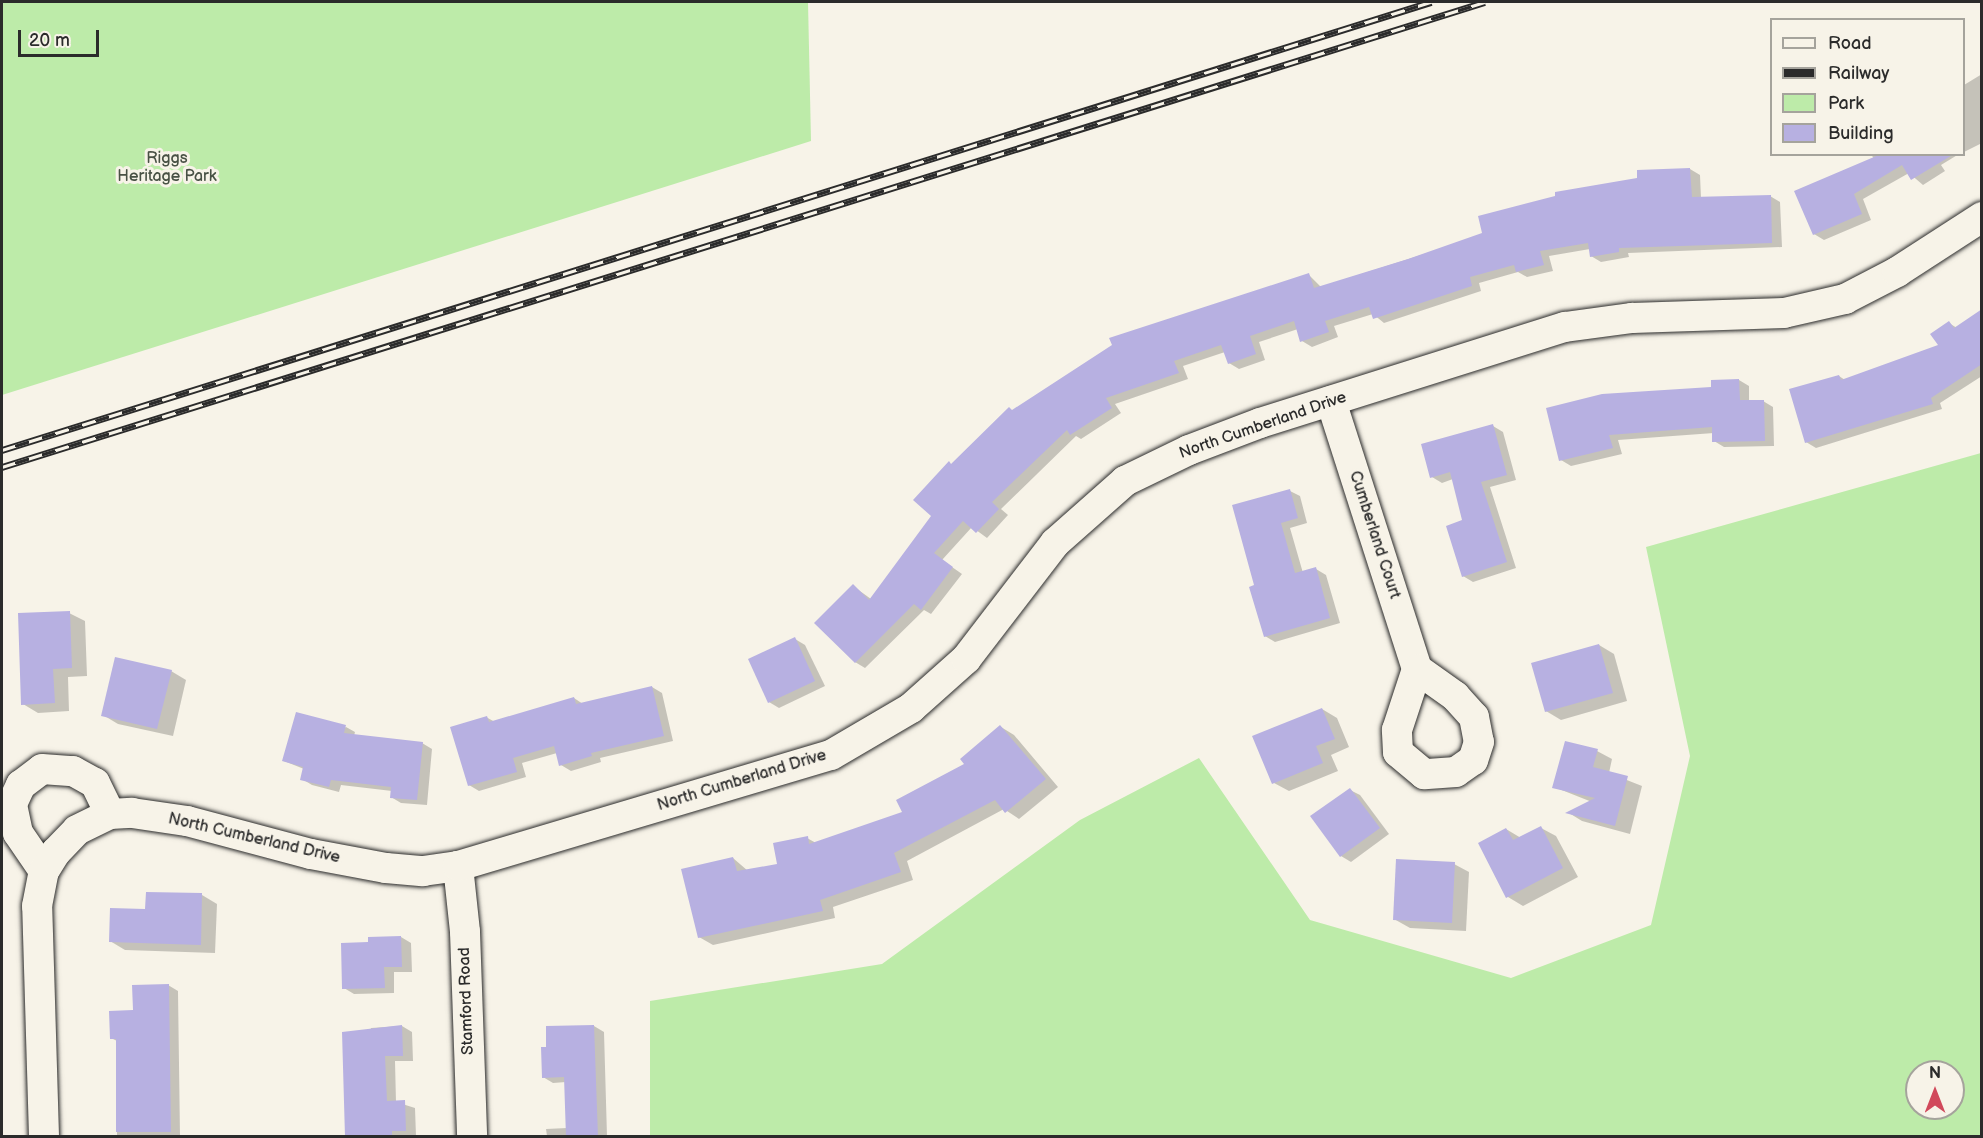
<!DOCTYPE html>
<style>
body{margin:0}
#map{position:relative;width:1983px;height:1138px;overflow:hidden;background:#f7f3e8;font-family:"Balsamiq Sans",sans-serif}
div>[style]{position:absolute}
.green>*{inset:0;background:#bdeba9}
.shadow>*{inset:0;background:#0003}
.building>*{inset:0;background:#b7b0e1}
.roads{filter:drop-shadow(0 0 2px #2b2b2b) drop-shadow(0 0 2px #2b2b2b)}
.street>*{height:30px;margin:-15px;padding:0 15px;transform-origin:15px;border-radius:15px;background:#f7f3e8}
.rail>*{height:7px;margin-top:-3.5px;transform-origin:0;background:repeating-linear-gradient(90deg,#f7f3e8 0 14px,#2b2b2b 0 28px);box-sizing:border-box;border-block:2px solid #2b2b2b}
span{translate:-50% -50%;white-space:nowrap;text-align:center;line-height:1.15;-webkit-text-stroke:6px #f7f3e8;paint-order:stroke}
.park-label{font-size:16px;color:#485144}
.street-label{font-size:16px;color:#2b2b2b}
.frame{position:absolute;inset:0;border:3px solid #2b2b2b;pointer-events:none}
.legend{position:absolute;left:1770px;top:18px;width:195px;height:138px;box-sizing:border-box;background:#f7f3e8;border:2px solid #a5a39c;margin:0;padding:8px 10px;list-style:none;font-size:18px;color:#2b2b2b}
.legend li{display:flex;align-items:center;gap:12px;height:30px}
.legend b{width:30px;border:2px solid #a5a39c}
.north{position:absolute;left:1905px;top:1060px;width:60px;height:60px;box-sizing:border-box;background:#f7f3e8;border:2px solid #a5a39c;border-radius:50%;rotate:0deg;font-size:16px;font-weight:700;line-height:24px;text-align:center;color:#2b2b2b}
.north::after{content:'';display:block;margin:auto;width:21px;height:27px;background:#d1495b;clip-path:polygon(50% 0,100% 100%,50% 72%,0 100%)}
.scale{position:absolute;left:18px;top:30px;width:81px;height:27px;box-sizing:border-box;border:3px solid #2b2b2b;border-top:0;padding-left:8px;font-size:18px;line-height:21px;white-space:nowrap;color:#2b2b2b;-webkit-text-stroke:4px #f7f3e8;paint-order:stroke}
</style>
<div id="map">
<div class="green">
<div style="clip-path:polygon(2px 2px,808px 2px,811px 141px,2px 395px)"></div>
<div style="clip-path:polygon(evenodd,1981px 453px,1981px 1136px,650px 1136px,650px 1001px,882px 964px,1080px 820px,1199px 758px,1310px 920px,1511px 978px,1651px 925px,1690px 756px,1646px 547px,1981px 453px,1917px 1072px,1953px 1072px,1953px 1108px,1917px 1108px,1917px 1072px)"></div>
</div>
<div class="shadow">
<div style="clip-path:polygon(1982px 74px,1982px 143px,1964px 152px,1964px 85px)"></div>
<div style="clip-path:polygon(1871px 154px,1959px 154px,1941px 165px,1945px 171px,1923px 185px,1909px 173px,1863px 199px,1871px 220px,1824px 240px,1814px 234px,1874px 159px)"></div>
<div style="clip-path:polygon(1690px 169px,1700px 175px,1701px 198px,1770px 196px,1780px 202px,1782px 247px,1628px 253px,1629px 257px,1601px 262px,1591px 256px,1590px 249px,1549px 256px,1553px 271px,1527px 277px,1518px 272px,1479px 283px,1481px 291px,1384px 323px,1373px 314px,1334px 326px,1338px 337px,1312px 347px,1302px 341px,1298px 329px,1259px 342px,1265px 360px,1239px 369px,1229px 363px,1225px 352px,1183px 366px,1188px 379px,1115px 404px,1121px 413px,1081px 439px,1076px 436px,1001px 509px,1008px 515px,987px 538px,972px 527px,942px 560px,962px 574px,931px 614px,924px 610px,865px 668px,855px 662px,853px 586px,871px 599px,933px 516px,952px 465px,1013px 411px,1309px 275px,1321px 287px)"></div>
<div style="clip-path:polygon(1982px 311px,1982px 376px,1940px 403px,1942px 409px,1816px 448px,1806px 442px,1839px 376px,1845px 380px,1940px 346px,1949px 323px,1957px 328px)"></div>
<div style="clip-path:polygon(1739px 380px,1749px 386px,1749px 401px,1763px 401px,1773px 407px,1774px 446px,1724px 447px,1714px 441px,1714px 433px,1618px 440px,1622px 454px,1571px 466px,1561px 460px,1602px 396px,1712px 388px)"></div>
<div style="clip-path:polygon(1493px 426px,1503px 432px,1516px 480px,1490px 487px,1516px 568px,1473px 582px,1463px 576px,1464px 521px,1453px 479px,1442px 483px,1432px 477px)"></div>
<div style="clip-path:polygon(1290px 491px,1300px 496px,1307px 523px,1290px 528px,1303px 573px,1316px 569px,1326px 575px,1340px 623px,1275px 642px,1265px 636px,1256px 586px)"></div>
<div style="clip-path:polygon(69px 613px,85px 621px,87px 676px,68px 677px,69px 711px,38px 713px,23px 704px)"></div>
<div style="clip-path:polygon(795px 639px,805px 645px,825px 686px,779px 708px,769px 702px)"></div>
<div style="clip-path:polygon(1599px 645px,1614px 654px,1627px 701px,1561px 720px,1546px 711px)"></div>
<div style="clip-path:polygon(171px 671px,186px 680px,173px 736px,118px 724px,103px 715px)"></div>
<div style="clip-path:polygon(652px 687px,662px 693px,673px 741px,600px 758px,601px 762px,571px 771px,561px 765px,557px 753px,522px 763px,526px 777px,479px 791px,469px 785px,486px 717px,495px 722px,574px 698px,583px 704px)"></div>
<div style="clip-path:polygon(1322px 709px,1337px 718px,1349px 747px,1331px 755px,1338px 771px,1289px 791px,1274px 783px)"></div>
<div style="clip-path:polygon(346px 727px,355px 732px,354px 736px,422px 743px,432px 749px,427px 805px,401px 803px,391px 797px,392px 791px,341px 785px,339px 792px,312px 785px,302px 779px,304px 769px,284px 761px)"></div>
<div style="clip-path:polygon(1001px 727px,1014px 735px,1058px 787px,1019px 819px,1004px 809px,907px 861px,913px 880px,833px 907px,835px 918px,713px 945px,699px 937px,733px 858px,748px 871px,779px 865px,807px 838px,816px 843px,904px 813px,967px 764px)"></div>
<div style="clip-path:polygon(1597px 751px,1612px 759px,1609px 773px,1642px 786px,1630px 834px,1582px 821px,1569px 813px,1592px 802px,1554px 787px)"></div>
<div style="clip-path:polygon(1350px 790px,1360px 795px,1389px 834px,1351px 862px,1341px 856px)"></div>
<div style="clip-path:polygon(1541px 828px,1556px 836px,1578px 877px,1523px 906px,1508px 897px,1506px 829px,1521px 838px)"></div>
<div style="clip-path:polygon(1454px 864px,1469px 872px,1466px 931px,1410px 928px,1394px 919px)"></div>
<div style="clip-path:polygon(202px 895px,217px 904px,215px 953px,125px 950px,110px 941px)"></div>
<div style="clip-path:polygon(401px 937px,411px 943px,412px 972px,394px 972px,394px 993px,354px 994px,344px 988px,370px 944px)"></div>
<div style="clip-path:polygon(168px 985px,178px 991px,180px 1136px,117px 1136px,117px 1041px,111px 1038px,134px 1011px)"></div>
<div style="clip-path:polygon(402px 1026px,412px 1032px,413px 1061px,395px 1061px,396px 1102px,415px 1108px,416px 1136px,349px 1136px,371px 1028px)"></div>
<div style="clip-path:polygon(594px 1026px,604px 1032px,607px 1136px,547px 1136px,546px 1129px,567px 1128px,566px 1082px,553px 1083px,543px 1077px,547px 1048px)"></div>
</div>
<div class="building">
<div style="clip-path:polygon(1881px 154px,1954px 154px,1911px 180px,1902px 165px,1854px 194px,1862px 214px,1813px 235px,1794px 191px)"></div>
<div style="clip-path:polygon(1690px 168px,1692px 197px,1771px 195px,1772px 243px,1619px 248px,1619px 252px,1590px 257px,1588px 243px,1540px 251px,1544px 265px,1516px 272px,1514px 265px,1470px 277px,1472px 286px,1373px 319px,1369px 307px,1325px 321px,1329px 332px,1300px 342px,1294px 321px,1250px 336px,1256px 354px,1228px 364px,1221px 345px,1174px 361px,1179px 373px,1106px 398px,1112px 408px,1070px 435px,1067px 430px,992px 502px,999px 509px,976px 533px,963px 521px,934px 553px,953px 567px,921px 610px,914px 604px,855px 663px,814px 623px,853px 584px,869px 600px,931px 516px,913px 500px,949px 461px,951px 464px,1009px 407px,1012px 410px,1112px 345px,1109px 338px,1309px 273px,1314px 288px,1408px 259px,1482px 233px,1478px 216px,1555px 196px,1555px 192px,1637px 178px,1637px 170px)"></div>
<div style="clip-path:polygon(1982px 309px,1982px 364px,1931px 398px,1933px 404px,1805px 443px,1789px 389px,1839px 375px,1841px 380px,1938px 345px,1930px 334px,1949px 321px,1954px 328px)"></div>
<div style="clip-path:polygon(1739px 379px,1740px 400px,1764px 400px,1765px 441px,1712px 442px,1712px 427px,1609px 435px,1613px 448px,1559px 461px,1546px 408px,1602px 394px,1711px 387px,1711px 380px)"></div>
<div style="clip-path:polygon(1493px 424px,1507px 475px,1481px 482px,1507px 562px,1462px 577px,1446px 526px,1462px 520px,1450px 472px,1430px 478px,1421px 444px)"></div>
<div style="clip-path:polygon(1290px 489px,1298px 518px,1281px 523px,1295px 573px,1316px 567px,1330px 618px,1264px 637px,1249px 587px,1254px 585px,1232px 505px)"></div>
<div style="clip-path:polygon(70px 611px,72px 668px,53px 669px,55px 703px,21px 705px,18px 613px)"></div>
<div style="clip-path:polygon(795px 637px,815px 681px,768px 703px,748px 659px)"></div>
<div style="clip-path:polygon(1599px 644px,1613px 693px,1545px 712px,1531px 663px)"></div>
<div style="clip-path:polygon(115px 657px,172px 670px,157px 729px,101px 716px)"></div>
<div style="clip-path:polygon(652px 686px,664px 736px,591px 753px,592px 756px,559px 766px,554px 746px,513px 758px,517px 772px,468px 786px,450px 727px,487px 716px,489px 722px,574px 697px,576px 704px)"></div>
<div style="clip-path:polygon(1322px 708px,1335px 739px,1316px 746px,1323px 763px,1272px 784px,1252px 736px)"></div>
<div style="clip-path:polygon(296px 712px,346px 725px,344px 733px,423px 742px,417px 800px,390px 798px,391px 787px,331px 780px,329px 787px,300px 780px,303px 767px,282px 761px)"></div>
<div style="clip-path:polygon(1000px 725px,1046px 779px,1005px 813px,995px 800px,894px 853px,901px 872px,820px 900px,823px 911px,698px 938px,681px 869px,733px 857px,737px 871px,777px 864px,773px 843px,808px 836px,809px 844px,902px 812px,896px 800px,964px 764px,960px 759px)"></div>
<div style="clip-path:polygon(1565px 741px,1598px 749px,1593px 767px,1628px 776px,1615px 826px,1565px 813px,1595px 798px,1552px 788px)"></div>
<div style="clip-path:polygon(1350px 788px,1380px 828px,1340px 857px,1310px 816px)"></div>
<div style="clip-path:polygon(1541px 826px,1563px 868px,1506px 898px,1478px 843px,1506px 828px,1513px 840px)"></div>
<div style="clip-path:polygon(1396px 859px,1455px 862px,1452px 923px,1393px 920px)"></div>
<div style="clip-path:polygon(146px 892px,202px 893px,201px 945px,109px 942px,110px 908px,145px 909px)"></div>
<div style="clip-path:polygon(401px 936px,402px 967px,384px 967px,385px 988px,342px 989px,341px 943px,368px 942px,368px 937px)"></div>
<div style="clip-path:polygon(169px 984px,171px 1132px,116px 1132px,116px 1039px,110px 1039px,109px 1011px,133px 1010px,132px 985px)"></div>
<div style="clip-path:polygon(402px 1025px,403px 1056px,385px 1056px,387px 1101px,405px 1100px,406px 1131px,392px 1131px,392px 1137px,345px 1137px,342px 1032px)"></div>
<div style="clip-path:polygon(594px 1025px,598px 1137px,566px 1137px,564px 1077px,542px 1078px,541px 1047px,546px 1047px,546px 1026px)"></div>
</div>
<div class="roads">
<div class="street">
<div style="left:1331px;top:401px;width:281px;rotate:72.2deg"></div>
<div style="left:1417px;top:669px;width:47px;rotate:35.4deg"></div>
<div style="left:1455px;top:696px;width:28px;rotate:48deg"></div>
<div style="left:1474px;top:717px;width:25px;rotate:79deg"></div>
<div style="left:1479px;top:742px;width:19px;rotate:108deg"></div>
<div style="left:1473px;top:760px;width:21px;rotate:145deg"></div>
<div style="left:1456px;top:772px;width:32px;rotate:176deg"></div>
<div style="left:1424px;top:774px;width:34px;rotate:-140deg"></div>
<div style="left:1398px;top:752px;width:22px;rotate:-93deg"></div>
<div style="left:1397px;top:730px;width:64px;rotate:-71.8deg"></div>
<div style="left:458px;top:866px;width:66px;rotate:83.9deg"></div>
<div style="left:465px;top:932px;width:204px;rotate:88deg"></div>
<div style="left:44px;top:871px;width:46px;rotate:-124.4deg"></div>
<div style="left:18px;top:833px;width:30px;rotate:-102deg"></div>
<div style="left:12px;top:804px;width:21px;rotate:-65deg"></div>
<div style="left:21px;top:785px;width:26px;rotate:-37deg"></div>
<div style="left:42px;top:769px;width:31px;rotate:4deg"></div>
<div style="left:73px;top:771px;width:25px;rotate:29deg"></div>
<div style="left:95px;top:783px;width:34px;rotate:64deg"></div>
<div style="left:44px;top:1136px;width:230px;rotate:-91.7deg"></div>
<div style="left:37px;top:906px;width:36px;rotate:-79deg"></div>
<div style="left:44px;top:871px;width:22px;rotate:-58deg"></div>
<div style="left:56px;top:852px;width:30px;rotate:-46deg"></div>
<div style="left:77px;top:830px;width:37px;rotate:-26deg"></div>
<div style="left:110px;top:814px;width:22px;rotate:-3deg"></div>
<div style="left:132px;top:813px;width:56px;rotate:8.3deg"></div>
<div style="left:187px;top:821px;width:128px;rotate:14.9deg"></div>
<div style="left:311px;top:854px;width:76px;rotate:10.6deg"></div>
<div style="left:386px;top:868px;width:37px;rotate:5deg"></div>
<div style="left:423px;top:871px;width:35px;rotate:-8deg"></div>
<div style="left:458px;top:866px;width:389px;rotate:-16.6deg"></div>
<div style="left:831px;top:755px;width:93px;rotate:-30.4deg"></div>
<div style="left:911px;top:708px;width:74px;rotate:-41.7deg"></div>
<div style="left:966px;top:659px;width:146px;rotate:-52.5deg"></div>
<div style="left:1055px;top:543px;width:94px;rotate:-41.5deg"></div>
<div style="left:1125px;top:481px;width:71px;rotate:-25.8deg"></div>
<div style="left:1189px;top:450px;width:76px;rotate:-20.8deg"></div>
<div style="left:1260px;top:423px;width:320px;rotate:-17.5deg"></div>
<div style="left:1565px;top:327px;width:68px;rotate:-7.7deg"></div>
<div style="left:1632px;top:318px;width:152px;rotate:-1.9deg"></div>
<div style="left:1784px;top:313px;width:63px;rotate:-12.9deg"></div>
<div style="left:1845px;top:299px;width:59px;rotate:-27.4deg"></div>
<div style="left:1897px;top:272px;width:101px;rotate:-32.9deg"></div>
</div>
</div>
<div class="rail">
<div style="left:2px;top:450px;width:1498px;rotate:-17.41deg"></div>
<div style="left:2px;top:467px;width:1554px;rotate:-17.41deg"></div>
</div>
<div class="park-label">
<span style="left:167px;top:168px">Riggs<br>Heritage Park</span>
</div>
<div class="street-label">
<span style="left:1263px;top:426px;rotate:-19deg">North Cumberland Drive</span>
<span style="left:1374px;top:535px;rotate:72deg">Cumberland Court</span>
<span style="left:742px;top:781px;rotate:-17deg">North Cumberland Drive</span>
<span style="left:254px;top:839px;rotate:13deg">North Cumberland Drive</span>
<span style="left:467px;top:1001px;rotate:-92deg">Stamford Road</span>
</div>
<div class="frame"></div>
<ul class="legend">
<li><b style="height:8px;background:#f7f3e8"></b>Road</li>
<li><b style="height:8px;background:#2b2b2b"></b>Railway</li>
<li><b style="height:16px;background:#bdeba9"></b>Park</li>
<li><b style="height:16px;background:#b7b0e1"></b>Building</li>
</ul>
<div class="north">N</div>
<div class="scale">20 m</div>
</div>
